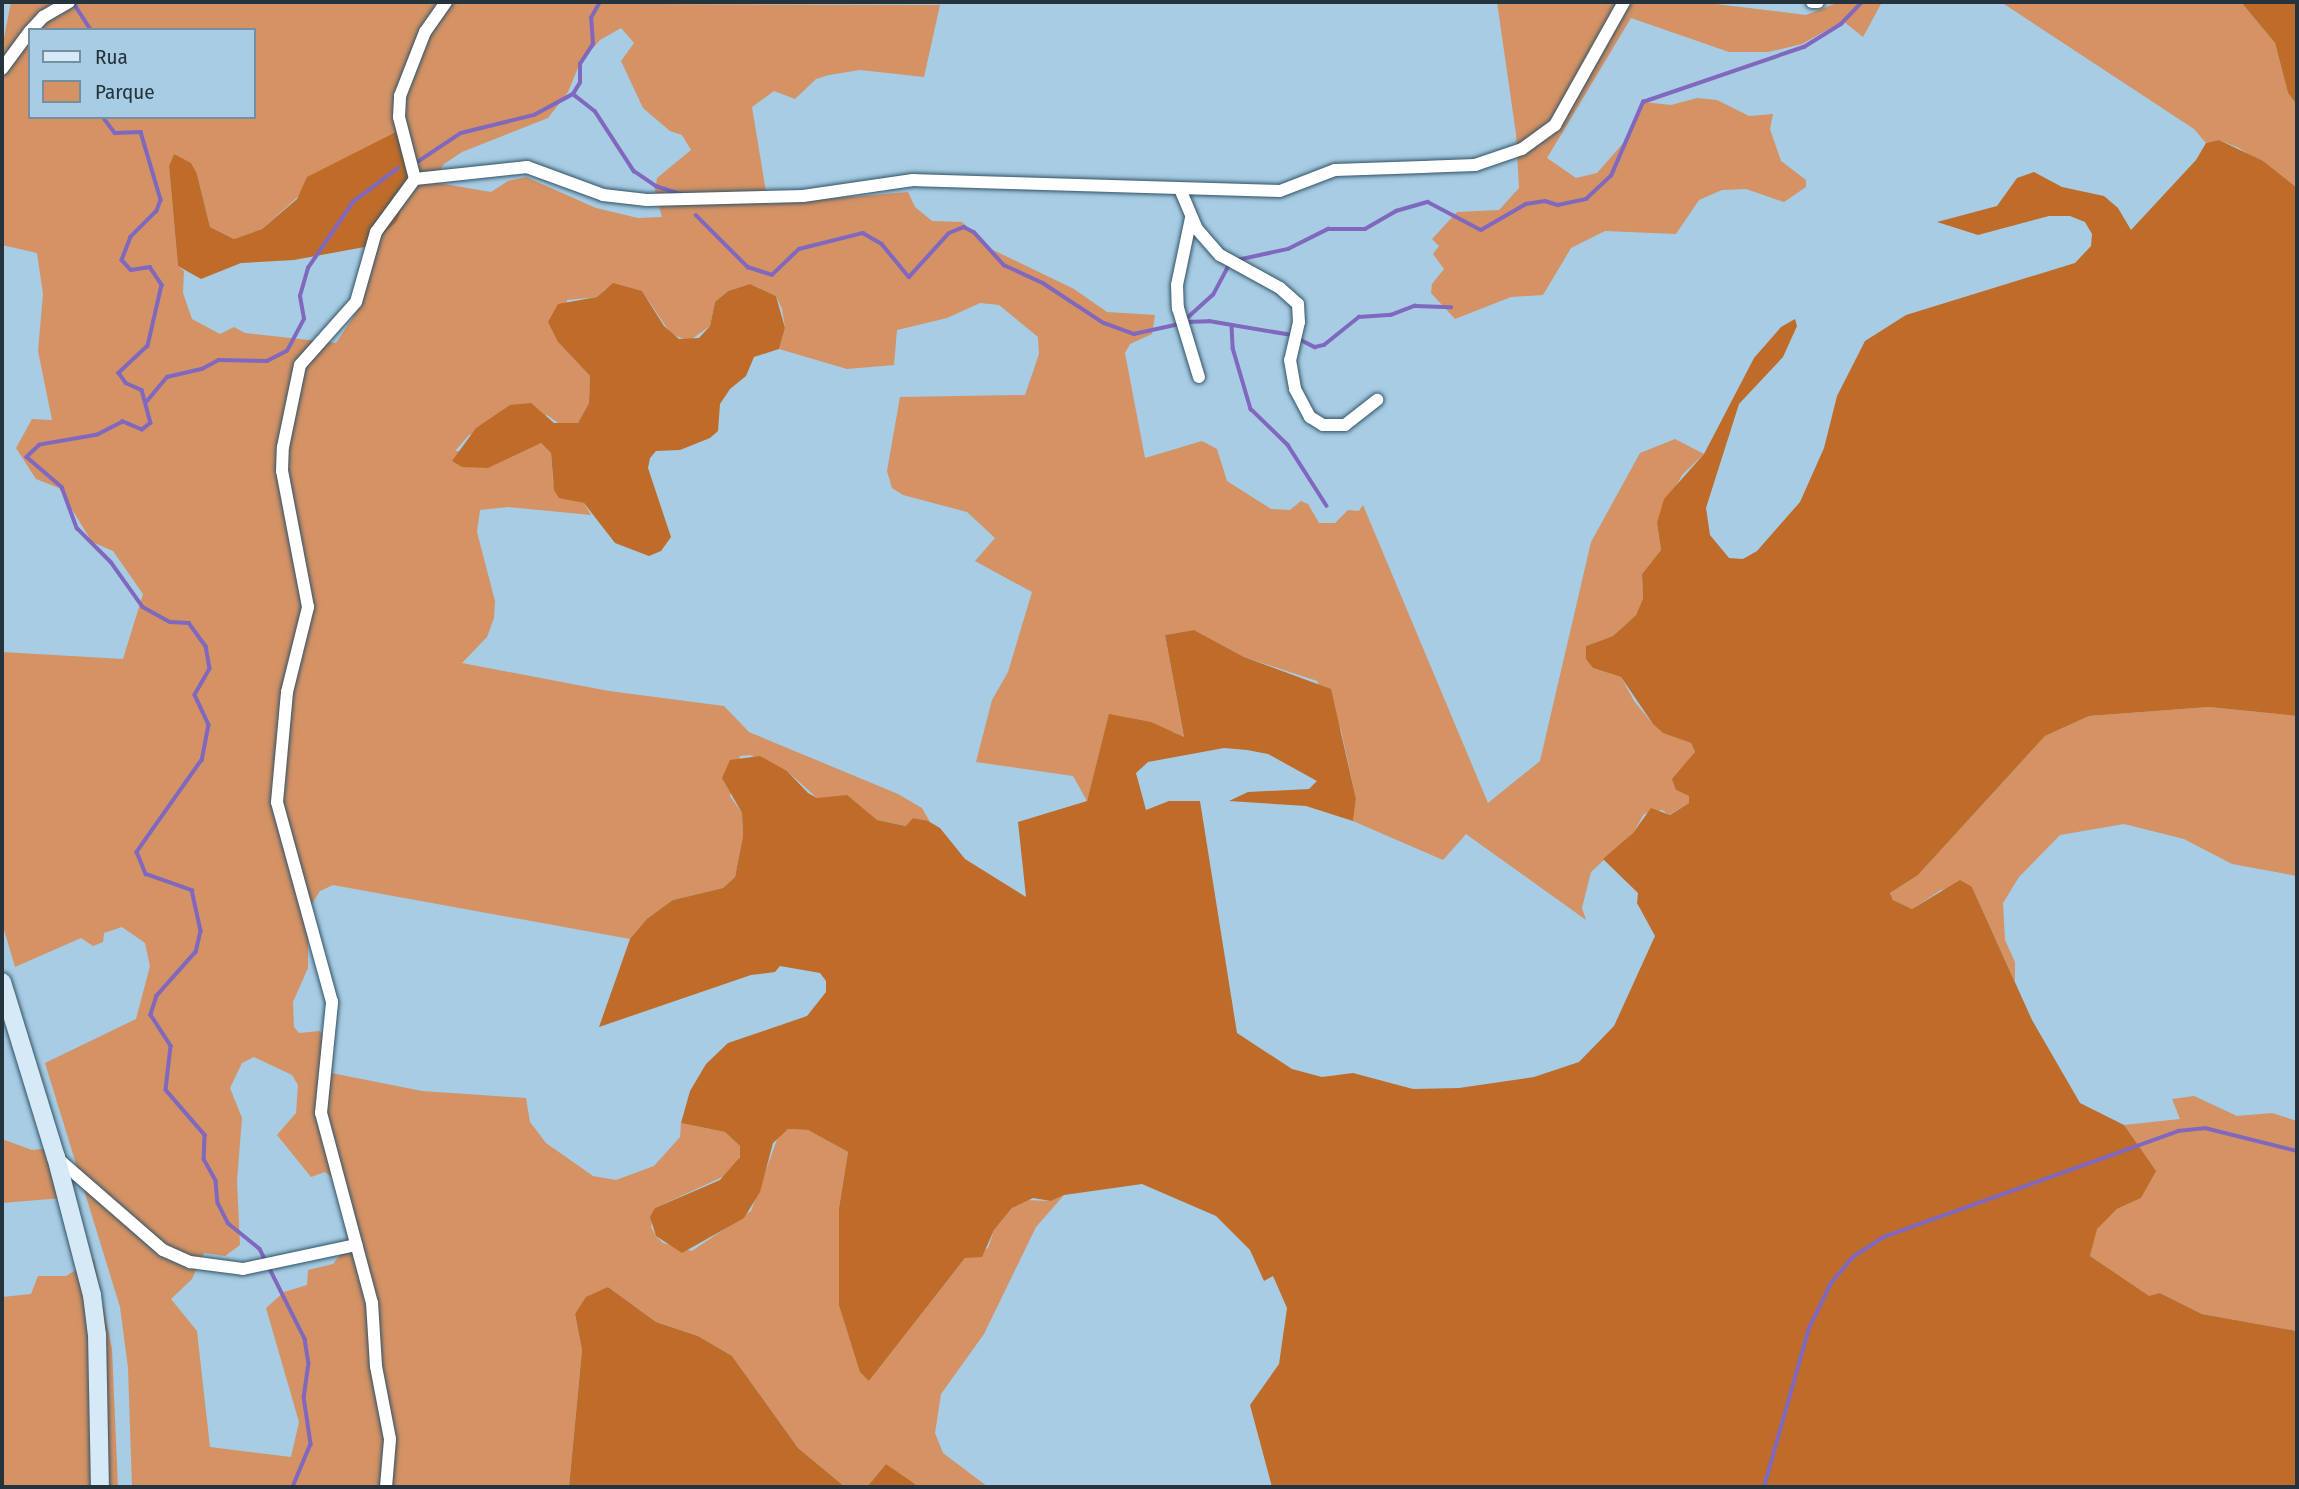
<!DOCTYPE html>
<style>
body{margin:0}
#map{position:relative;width:2299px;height:1489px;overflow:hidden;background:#a7cce3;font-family:"Fira Sans Condensed",sans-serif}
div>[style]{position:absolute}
.green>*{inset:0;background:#d49265}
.forest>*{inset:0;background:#bf6c2a}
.stream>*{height:3.5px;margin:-1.75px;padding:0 1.75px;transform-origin:1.75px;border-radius:1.75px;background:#8168bf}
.roads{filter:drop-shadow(0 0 2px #315266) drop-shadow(0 0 2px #315266)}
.minor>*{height:12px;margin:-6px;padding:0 6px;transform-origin:6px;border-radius:6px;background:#fff}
.secondary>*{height:18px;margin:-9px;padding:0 9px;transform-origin:9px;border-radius:9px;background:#d5eaf6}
span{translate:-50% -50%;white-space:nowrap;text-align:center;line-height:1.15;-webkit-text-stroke:5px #a7cce3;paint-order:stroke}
.frame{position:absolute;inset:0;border:4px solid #24333c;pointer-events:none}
.legend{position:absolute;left:28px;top:28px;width:228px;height:91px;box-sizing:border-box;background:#a7cce3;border:2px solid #738fa0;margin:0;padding:9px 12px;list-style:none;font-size:21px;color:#24333c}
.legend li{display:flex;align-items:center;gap:14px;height:35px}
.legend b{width:35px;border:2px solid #738fa0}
</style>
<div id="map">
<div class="green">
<div style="clip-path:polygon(evenodd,11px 2px,940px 5px,924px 77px,860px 70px,829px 75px,816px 79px,795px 99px,774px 91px,752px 107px,768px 204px,908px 192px,915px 207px,932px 221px,962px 222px,989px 248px,1074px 289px,1107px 312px,1155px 315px,1152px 334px,1130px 344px,1125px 353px,1145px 458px,1202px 441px,1217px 449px,1227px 481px,1271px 509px,1290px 510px,1301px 501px,1308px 504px,1319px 523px,1335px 523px,1348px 510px,1359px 511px,1363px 505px,1488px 803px,1540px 761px,1591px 542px,1640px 453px,1675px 439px,1704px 454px,1682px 475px,1657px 523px,1661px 550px,1642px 574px,1643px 600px,1636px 615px,1613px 636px,1586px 646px,1593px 668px,1621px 677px,1634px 701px,1653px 724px,1664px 733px,1691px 743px,1695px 752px,1676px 790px,1689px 796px,1689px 803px,1669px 815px,1662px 810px,1644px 814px,1633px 833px,1591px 872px,1582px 908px,1586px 920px,1466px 834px,1443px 860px,1353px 821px,1356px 799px,1341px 730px,1317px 681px,1244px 657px,1194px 630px,1165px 635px,1184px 738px,1174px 732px,1101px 747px,1087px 801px,1073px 776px,976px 762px,992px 700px,1008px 672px,1032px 592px,975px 561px,995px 538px,967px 512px,903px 495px,892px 488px,887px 471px,900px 397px,1025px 395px,1039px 354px,1038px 337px,999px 305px,980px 303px,947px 318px,897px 330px,894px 365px,847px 369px,779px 349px,785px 328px,782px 309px,776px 296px,750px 284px,728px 291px,715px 302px,710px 326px,689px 341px,671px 334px,642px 291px,605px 289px,598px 297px,567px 300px,558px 342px,590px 376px,589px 403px,578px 423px,561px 425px,547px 415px,469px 435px,455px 451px,520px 452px,541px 443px,551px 453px,553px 482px,567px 499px,584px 503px,591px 515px,508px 507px,480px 510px,477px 532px,495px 601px,494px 618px,487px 637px,462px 663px,609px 691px,724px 706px,749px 732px,898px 794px,922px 808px,930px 822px,913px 818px,907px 826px,877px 820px,817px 798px,787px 771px,750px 755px,740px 756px,730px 796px,742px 813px,743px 836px,735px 877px,723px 888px,673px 900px,630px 939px,333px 885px,320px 891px,308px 910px,308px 968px,293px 1002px,294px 1027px,299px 1033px,319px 1031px,327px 1037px,326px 1072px,422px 1091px,526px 1098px,530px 1122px,546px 1143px,593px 1176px,616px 1180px,654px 1166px,680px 1137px,681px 1123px,725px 1132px,740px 1146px,740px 1156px,729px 1174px,655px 1208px,651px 1227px,656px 1236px,663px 1243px,692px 1251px,751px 1211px,779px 1134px,788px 1129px,808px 1130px,848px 1152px,839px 1208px,869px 1381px,965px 1258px,988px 1248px,994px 1230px,1012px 1208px,1025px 1200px,1051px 1201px,1064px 1195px,1036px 1227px,984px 1334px,941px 1394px,935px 1433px,943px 1453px,988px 1487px,918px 1487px,886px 1464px,867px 1487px,845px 1487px,798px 1448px,732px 1356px,698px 1336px,656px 1322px,608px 1287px,575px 1314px,582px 1350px,569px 1487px,132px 1487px,128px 1368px,120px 1307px,45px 1063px,136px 1019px,150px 966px,145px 943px,122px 927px,104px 933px,103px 942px,93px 946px,81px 938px,15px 967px,2px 923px,2px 652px,123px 659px,143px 594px,113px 551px,92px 542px,59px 488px,36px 479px,16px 448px,32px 419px,52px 420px,38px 351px,43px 294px,37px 253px,2px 245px,2px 48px,11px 2px,621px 28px,634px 43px,621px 61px,643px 108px,670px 131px,682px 135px,691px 150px,657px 178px,655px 191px,662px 217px,638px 218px,596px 208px,526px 177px,508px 181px,491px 192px,438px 183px,435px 177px,444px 164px,462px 152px,548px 118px,568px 92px,580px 63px,600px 40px,621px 28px,11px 2px,30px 30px,254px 30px,254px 117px,30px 117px,30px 30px,11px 2px,396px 132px,368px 282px,360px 307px,336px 343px,245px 333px,234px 327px,220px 334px,192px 319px,183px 293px,184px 271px,178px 266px,169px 166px,174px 154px,197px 174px,210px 227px,234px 239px,262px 229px,302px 193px,396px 132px,11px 2px,254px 1057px,292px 1075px,298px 1085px,296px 1113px,277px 1135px,311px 1177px,325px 1172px,333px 1178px,350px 1242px,333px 1264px,308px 1270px,307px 1285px,284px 1292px,266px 1308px,299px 1422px,291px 1457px,210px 1447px,197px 1331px,171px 1299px,192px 1279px,204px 1253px,225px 1256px,240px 1245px,237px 1181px,242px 1118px,230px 1088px,242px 1063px,254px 1057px)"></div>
<div style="clip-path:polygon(1497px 2px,1699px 2px,1806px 15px,1839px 2px,1882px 2px,1863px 37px,1843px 21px,1802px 44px,1768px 52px,1729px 52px,1631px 18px,1547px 158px,1576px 178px,1597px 173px,1626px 140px,1643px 102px,1671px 105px,1697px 98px,1717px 100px,1749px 116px,1773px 114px,1770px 129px,1781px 161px,1806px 180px,1806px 187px,1784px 202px,1746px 189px,1722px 190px,1699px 200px,1676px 234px,1605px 231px,1571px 248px,1543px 295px,1511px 297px,1455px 319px,1431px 293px,1432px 284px,1444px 269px,1433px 254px,1439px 246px,1432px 239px,1457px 212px,1499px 210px,1519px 188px,1516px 134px)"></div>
<div style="clip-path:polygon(2001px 2px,2241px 2px,2275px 43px,2288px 93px,2297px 105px,2297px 188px,2239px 148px,2219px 140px,2206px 143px,2194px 129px)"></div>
<div style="clip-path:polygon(2209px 707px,2297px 716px,2297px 876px,2232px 864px,2184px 839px,2124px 824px,2060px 835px,2019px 877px,2003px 903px,2005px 940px,2015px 962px,2015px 982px,1972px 887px,1941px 890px,1912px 909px,1893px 900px,1890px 893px,1918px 875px,2045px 736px,2089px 716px)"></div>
<div style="clip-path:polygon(2194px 1096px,2237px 1116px,2272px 1113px,2297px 1121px,2297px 1331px,2202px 1314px,2160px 1293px,2149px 1297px,2090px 1256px,2096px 1229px,2117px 1209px,2141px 1198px,2155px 1171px,2124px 1125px,2180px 1119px,2172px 1099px)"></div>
<div style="clip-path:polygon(2px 1139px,32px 1150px,51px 1148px,75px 1197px,2px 1203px)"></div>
<div style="clip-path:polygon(94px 1259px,112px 1349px,118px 1487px,2px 1487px,2px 1297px,31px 1294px,38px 1276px,66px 1276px)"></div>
</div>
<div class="forest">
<div style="clip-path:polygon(2241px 2px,2297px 2px,2297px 105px,2288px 93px,2275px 43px)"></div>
<div style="clip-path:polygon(396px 132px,413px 174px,397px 221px,370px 246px,294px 260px,241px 263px,201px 279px,178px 266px,169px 166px,174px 154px,191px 163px,197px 174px,210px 227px,234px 239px,262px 229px,297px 199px,307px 177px)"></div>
<div style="clip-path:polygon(2219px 140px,2263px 161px,2297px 188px,2297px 716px,2209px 707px,2089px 716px,2045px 736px,1918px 875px,1890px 893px,1893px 900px,1912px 909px,1960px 880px,1972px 887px,2032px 1020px,2080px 1103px,2124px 1125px,2156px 1171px,2141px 1198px,2117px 1209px,2097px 1229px,2090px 1256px,2149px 1296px,2160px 1293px,2202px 1314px,2297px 1331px,2297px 1487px,1272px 1487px,1250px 1405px,1279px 1364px,1287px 1308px,1273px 1276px,1264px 1281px,1250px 1250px,1216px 1216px,1142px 1184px,1064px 1195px,1051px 1201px,1033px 1198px,1012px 1208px,994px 1230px,982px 1257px,965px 1258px,869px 1381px,860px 1372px,839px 1305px,839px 1208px,848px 1152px,808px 1130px,788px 1129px,773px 1143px,760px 1192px,744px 1218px,682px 1253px,656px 1236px,650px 1217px,655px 1208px,720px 1180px,740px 1157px,740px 1146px,725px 1132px,681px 1123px,690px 1091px,706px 1064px,728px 1043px,807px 1016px,826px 992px,826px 981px,820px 973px,780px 966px,775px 972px,751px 975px,599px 1027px,630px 939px,647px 919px,673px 900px,723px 888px,735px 877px,743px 836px,742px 813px,722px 778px,730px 760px,760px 756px,787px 771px,808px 793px,817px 798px,847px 795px,877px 820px,906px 826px,913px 818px,928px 821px,940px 828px,965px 859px,1026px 897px,1018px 822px,1087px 801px,1109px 714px,1151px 722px,1184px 737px,1165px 635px,1194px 630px,1244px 657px,1331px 689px,1356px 799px,1353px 821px,1306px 806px,1229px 801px,1248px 792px,1309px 789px,1317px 781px,1268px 754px,1247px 750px,1224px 748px,1148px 762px,1136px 773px,1146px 810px,1169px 801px,1200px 801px,1237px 1033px,1292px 1069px,1322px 1077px,1353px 1073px,1413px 1089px,1459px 1088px,1534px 1077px,1579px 1062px,1614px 1026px,1655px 936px,1637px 903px,1638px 893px,1603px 859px,1633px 833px,1651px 808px,1670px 815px,1689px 803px,1689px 796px,1676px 790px,1672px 779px,1695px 752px,1691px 743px,1663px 733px,1653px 724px,1621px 677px,1593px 668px,1586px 659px,1586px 646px,1613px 636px,1636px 615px,1643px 599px,1642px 574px,1661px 550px,1657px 523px,1664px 499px,1704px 454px,1754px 358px,1781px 327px,1795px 319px,1797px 326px,1783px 357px,1739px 404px,1706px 508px,1710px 535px,1729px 558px,1743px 559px,1757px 551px,1800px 502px,1824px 448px,1837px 396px,1865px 341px,1906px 315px,2075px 263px,2091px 246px,2092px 234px,2085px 222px,2070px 216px,2049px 216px,1978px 235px,1937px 222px,1997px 206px,2017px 178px,2034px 172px,2062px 187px,2104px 196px,2118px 208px,2131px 230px,2196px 160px,2206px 143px)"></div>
<div style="clip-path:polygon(613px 283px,642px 291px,664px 326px,679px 339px,699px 338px,710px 326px,715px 302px,728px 291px,750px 284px,776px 296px,785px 328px,779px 349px,754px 357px,746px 376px,730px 389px,720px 404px,718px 431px,710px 438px,680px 450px,656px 451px,650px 458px,648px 468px,671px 537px,661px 551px,649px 556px,615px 543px,584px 503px,559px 498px,554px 490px,551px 453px,541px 443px,488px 468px,462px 467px,452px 461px,476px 428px,510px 405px,531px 403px,554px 423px,578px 423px,589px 403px,590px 376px,558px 342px,548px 322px,558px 304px,597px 297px)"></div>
<div style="clip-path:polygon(608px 1287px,656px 1322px,698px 1336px,732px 1356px,798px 1448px,845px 1487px,569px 1487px,582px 1350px,575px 1314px,586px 1297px)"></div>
<div style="clip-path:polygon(886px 1464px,912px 1482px,918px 1487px,867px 1487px)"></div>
</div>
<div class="stream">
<div style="left:73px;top:2px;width:33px;rotate:57deg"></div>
<div style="left:573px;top:94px;width:28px;rotate:38deg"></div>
<div style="left:595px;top:111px;width:72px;rotate:57deg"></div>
<div style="left:634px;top:171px;width:27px;rotate:34deg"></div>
<div style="left:656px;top:186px;width:28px;rotate:18deg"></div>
<div style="left:103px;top:117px;width:20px;rotate:53deg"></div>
<div style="left:115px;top:133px;width:26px;rotate:-2deg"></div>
<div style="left:141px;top:132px;width:71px;rotate:73.6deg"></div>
<div style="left:161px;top:200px;width:12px;rotate:110deg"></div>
<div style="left:157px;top:211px;width:37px;rotate:135deg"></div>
<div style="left:131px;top:237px;width:25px;rotate:111deg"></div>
<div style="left:122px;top:260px;width:13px;rotate:48deg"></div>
<div style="left:131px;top:270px;width:19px;rotate:-9deg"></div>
<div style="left:150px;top:267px;width:22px;rotate:56deg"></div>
<div style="left:162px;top:285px;width:63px;rotate:102.9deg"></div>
<div style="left:148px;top:346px;width:40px;rotate:137deg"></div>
<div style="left:119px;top:373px;width:12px;rotate:55deg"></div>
<div style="left:126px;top:383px;width:17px;rotate:24deg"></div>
<div style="left:142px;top:390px;width:34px;rotate:75deg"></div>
<div style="left:151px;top:423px;width:11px;rotate:142deg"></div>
<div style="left:142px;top:430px;width:21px;rotate:-157deg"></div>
<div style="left:123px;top:422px;width:28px;rotate:153deg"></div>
<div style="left:98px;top:435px;width:59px;rotate:170.2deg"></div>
<div style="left:40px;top:445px;width:18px;rotate:137deg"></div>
<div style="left:27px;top:457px;width:46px;rotate:40.6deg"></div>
<div style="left:62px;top:487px;width:44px;rotate:69.9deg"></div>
<div style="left:77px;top:528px;width:48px;rotate:45deg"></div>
<div style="left:111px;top:562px;width:55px;rotate:54.6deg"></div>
<div style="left:143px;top:607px;width:31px;rotate:29deg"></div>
<div style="left:170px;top:622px;width:19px;rotate:3deg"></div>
<div style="left:189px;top:623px;width:29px;rotate:54deg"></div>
<div style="left:206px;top:646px;width:23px;rotate:80deg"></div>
<div style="left:210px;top:669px;width:30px;rotate:120deg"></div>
<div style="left:195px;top:695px;width:33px;rotate:65deg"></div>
<div style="left:209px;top:725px;width:36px;rotate:101deg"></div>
<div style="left:202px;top:760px;width:113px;rotate:125.2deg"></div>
<div style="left:137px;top:852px;width:24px;rotate:68deg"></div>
<div style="left:146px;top:874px;width:49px;rotate:19.2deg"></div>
<div style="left:192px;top:890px;width:42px;rotate:77.6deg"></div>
<div style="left:201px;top:931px;width:22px;rotate:103deg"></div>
<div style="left:196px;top:952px;width:59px;rotate:131.6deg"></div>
<div style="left:157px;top:996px;width:20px;rotate:108deg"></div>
<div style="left:151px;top:1015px;width:37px;rotate:57deg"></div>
<div style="left:171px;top:1046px;width:44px;rotate:96.5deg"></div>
<div style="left:166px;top:1090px;width:60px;rotate:49.1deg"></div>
<div style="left:205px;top:1135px;width:24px;rotate:92deg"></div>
<div style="left:204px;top:1159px;width:25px;rotate:61deg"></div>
<div style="left:216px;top:1181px;width:22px;rotate:85deg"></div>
<div style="left:218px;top:1203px;width:22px;rotate:63deg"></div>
<div style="left:228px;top:1223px;width:41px;rotate:39.1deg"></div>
<div style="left:260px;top:1249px;width:101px;rotate:63.4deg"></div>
<div style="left:305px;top:1339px;width:24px;rotate:81deg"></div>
<div style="left:309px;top:1363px;width:34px;rotate:98deg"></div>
<div style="left:304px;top:1397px;width:48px;rotate:81.5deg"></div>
<div style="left:311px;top:1444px;width:47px;rotate:112.7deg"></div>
<div style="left:419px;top:161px;width:50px;rotate:-33.7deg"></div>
<div style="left:461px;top:133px;width:75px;rotate:-13.9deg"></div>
<div style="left:534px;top:115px;width:44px;rotate:-28.3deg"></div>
<div style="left:573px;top:94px;width:13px;rotate:-58deg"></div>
<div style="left:580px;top:83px;width:19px;rotate:-90deg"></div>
<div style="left:580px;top:64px;width:24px;rotate:-57deg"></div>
<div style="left:593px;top:44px;width:26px;rotate:-94deg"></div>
<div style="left:591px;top:18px;width:18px;rotate:-61deg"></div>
<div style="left:696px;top:215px;width:74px;rotate:45deg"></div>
<div style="left:748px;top:267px;width:25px;rotate:18deg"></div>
<div style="left:772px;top:275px;width:37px;rotate:-44deg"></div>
<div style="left:799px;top:249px;width:66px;rotate:-14deg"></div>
<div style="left:863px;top:233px;width:22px;rotate:30deg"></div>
<div style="left:882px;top:244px;width:43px;rotate:50.7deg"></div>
<div style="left:909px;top:277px;width:59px;rotate:-47.7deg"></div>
<div style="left:949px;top:233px;width:16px;rotate:-22deg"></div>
<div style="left:964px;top:227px;width:11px;rotate:27deg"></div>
<div style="left:974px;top:232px;width:45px;rotate:47.7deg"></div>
<div style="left:1004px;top:265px;width:43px;rotate:24.8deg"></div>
<div style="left:1043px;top:283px;width:73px;rotate:33.3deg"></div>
<div style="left:1104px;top:323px;width:32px;rotate:20deg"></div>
<div style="left:1134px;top:334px;width:46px;rotate:-12.5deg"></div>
<div style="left:1237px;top:260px;width:52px;rotate:-12.2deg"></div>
<div style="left:1288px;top:249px;width:45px;rotate:-26.6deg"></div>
<div style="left:1328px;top:229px;width:37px"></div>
<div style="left:1365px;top:229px;width:36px;rotate:-30deg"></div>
<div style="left:1396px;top:211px;width:33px;rotate:-16deg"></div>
<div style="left:1428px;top:202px;width:60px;rotate:27.8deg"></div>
<div style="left:1481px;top:230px;width:52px;rotate:-30deg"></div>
<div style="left:1526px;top:204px;width:19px;rotate:-9deg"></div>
<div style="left:1545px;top:201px;width:14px;rotate:17deg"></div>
<div style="left:1558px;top:205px;width:29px;rotate:-12deg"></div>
<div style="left:1586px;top:199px;width:34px;rotate:-43deg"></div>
<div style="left:1611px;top:176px;width:81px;rotate:-66.6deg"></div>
<div style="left:1643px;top:102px;width:170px;rotate:-18.9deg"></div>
<div style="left:1804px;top:47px;width:44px;rotate:-31.9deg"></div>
<div style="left:1841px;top:24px;width:30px;rotate:-46deg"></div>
<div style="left:1186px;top:319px;width:36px;rotate:-42deg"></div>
<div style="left:1213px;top:295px;width:36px;rotate:-62deg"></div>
<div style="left:1186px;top:322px;width:23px;rotate:-2deg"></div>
<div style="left:1209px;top:321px;width:84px;rotate:9.6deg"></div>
<div style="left:1232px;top:326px;width:22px;rotate:87deg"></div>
<div style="left:1233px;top:348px;width:64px;rotate:73.6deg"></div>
<div style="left:1251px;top:409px;width:52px;rotate:44.2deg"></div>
<div style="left:1288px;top:445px;width:72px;rotate:57.4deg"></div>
<div style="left:1299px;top:339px;width:18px;rotate:27deg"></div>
<div style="left:1315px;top:347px;width:9px;rotate:-13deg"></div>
<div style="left:1324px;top:345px;width:45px;rotate:-38.7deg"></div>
<div style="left:1359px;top:317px;width:32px;rotate:-4deg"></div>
<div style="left:1391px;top:315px;width:26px;rotate:-21deg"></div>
<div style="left:1415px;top:306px;width:36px;rotate:2deg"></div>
<div style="left:147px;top:401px;width:31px;rotate:-50deg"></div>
<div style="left:167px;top:377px;width:36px;rotate:-13deg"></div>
<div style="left:202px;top:369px;width:19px;rotate:-28deg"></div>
<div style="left:219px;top:360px;width:48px;rotate:1.2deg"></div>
<div style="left:267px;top:361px;width:22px;rotate:-27deg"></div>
<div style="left:287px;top:351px;width:36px;rotate:-62deg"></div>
<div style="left:304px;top:319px;width:23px;rotate:-100deg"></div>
<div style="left:300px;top:296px;width:29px;rotate:-74deg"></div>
<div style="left:308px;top:268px;width:80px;rotate:-55.7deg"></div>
<div style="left:353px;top:202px;width:56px;rotate:-37.1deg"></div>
<div style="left:1764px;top:1487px;width:165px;rotate:-74.2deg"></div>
<div style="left:1809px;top:1328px;width:50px;rotate:-63.9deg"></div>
<div style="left:1831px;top:1283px;width:34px;rotate:-50deg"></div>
<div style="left:1853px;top:1257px;width:37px;rotate:-33deg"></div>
<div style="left:1884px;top:1237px;width:313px;rotate:-19.8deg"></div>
<div style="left:2178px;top:1131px;width:27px;rotate:-6deg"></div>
<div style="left:2205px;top:1128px;width:95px;rotate:14deg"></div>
</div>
<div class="roads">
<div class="minor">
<div style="left:1812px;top:2px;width:6px"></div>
<div style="left:31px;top:30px;width:18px;rotate:-47deg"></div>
<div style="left:43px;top:17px;width:30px;rotate:-30deg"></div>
<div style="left:2px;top:69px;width:47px;rotate:-53.6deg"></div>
<div style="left:415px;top:179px;width:64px;rotate:-104.5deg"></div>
<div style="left:399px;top:117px;width:21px;rotate:-87deg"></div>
<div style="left:400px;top:96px;width:69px;rotate:-68.7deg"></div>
<div style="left:425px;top:32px;width:37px;rotate:-55deg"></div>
<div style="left:1180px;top:189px;width:43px;rotate:67deg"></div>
<div style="left:1197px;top:229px;width:35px;rotate:49deg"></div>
<div style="left:1220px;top:255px;width:68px;rotate:28.8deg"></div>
<div style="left:1280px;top:288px;width:24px;rotate:42deg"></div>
<div style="left:1298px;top:304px;width:18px;rotate:87deg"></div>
<div style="left:1299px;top:322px;width:39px;rotate:103deg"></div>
<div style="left:1290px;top:360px;width:29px;rotate:80deg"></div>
<div style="left:1295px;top:389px;width:32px;rotate:62deg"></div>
<div style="left:1310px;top:417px;width:15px;rotate:32deg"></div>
<div style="left:1323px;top:425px;width:22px"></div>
<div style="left:1345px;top:425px;width:41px;rotate:-38deg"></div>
<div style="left:1191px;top:218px;width:68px;rotate:101.8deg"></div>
<div style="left:1177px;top:285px;width:23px;rotate:88deg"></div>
<div style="left:1178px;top:308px;width:72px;rotate:73.1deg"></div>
<div style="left:56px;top:1157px;width:142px;rotate:41deg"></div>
<div style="left:163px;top:1250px;width:30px;rotate:24deg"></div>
<div style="left:190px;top:1262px;width:53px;rotate:7.5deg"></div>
<div style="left:243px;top:1269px;width:116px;rotate:-12deg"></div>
<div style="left:386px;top:1487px;width:48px;rotate:-85.2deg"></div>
<div style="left:390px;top:1439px;width:74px;rotate:-100.9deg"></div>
<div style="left:376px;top:1366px;width:63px;rotate:-93.6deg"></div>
<div style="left:372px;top:1303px;width:197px;rotate:-105deg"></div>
<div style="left:321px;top:1113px;width:112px;rotate:-84.3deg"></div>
<div style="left:332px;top:1002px;width:207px;rotate:-105.4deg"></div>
<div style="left:277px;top:802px;width:110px;rotate:-84.8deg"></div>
<div style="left:287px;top:692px;width:88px;rotate:-76.1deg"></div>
<div style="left:308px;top:607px;width:138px;rotate:-100.8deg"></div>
<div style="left:282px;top:471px;width:24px;rotate:-88deg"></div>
<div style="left:283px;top:447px;width:84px;rotate:-78.3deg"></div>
<div style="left:300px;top:365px;width:84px;rotate:-48.4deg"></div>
<div style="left:356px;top:302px;width:73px;rotate:-74.1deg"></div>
<div style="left:376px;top:232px;width:66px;rotate:-53.7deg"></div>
<div style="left:415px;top:179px;width:113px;rotate:-6.1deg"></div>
<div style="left:527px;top:167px;width:81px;rotate:20.2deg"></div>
<div style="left:603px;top:195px;width:44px;rotate:6.5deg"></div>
<div style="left:647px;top:200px;width:156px;rotate:-1.5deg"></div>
<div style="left:803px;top:196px;width:111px;rotate:-8.3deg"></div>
<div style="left:913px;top:180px;width:367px;rotate:1.7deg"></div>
<div style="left:1280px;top:191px;width:59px;rotate:-20.9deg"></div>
<div style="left:1335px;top:170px;width:140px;rotate:-2deg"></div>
<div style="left:1475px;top:165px;width:50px;rotate:-18.8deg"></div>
<div style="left:1522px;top:149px;width:41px;rotate:-36deg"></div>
<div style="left:1555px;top:125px;width:141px;rotate:-60.7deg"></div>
</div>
<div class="secondary">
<div style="left:2px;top:982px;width:183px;rotate:72.9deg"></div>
<div style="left:56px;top:1157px;width:143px;rotate:75.4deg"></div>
<div style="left:92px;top:1295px;width:39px;rotate:83deg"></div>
<div style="left:97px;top:1334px;width:153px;rotate:88.9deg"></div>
</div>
</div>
<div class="frame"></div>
<ul class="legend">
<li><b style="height:9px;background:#d5eaf6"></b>Rua</li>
<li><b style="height:19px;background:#d49265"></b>Parque</li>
</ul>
</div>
